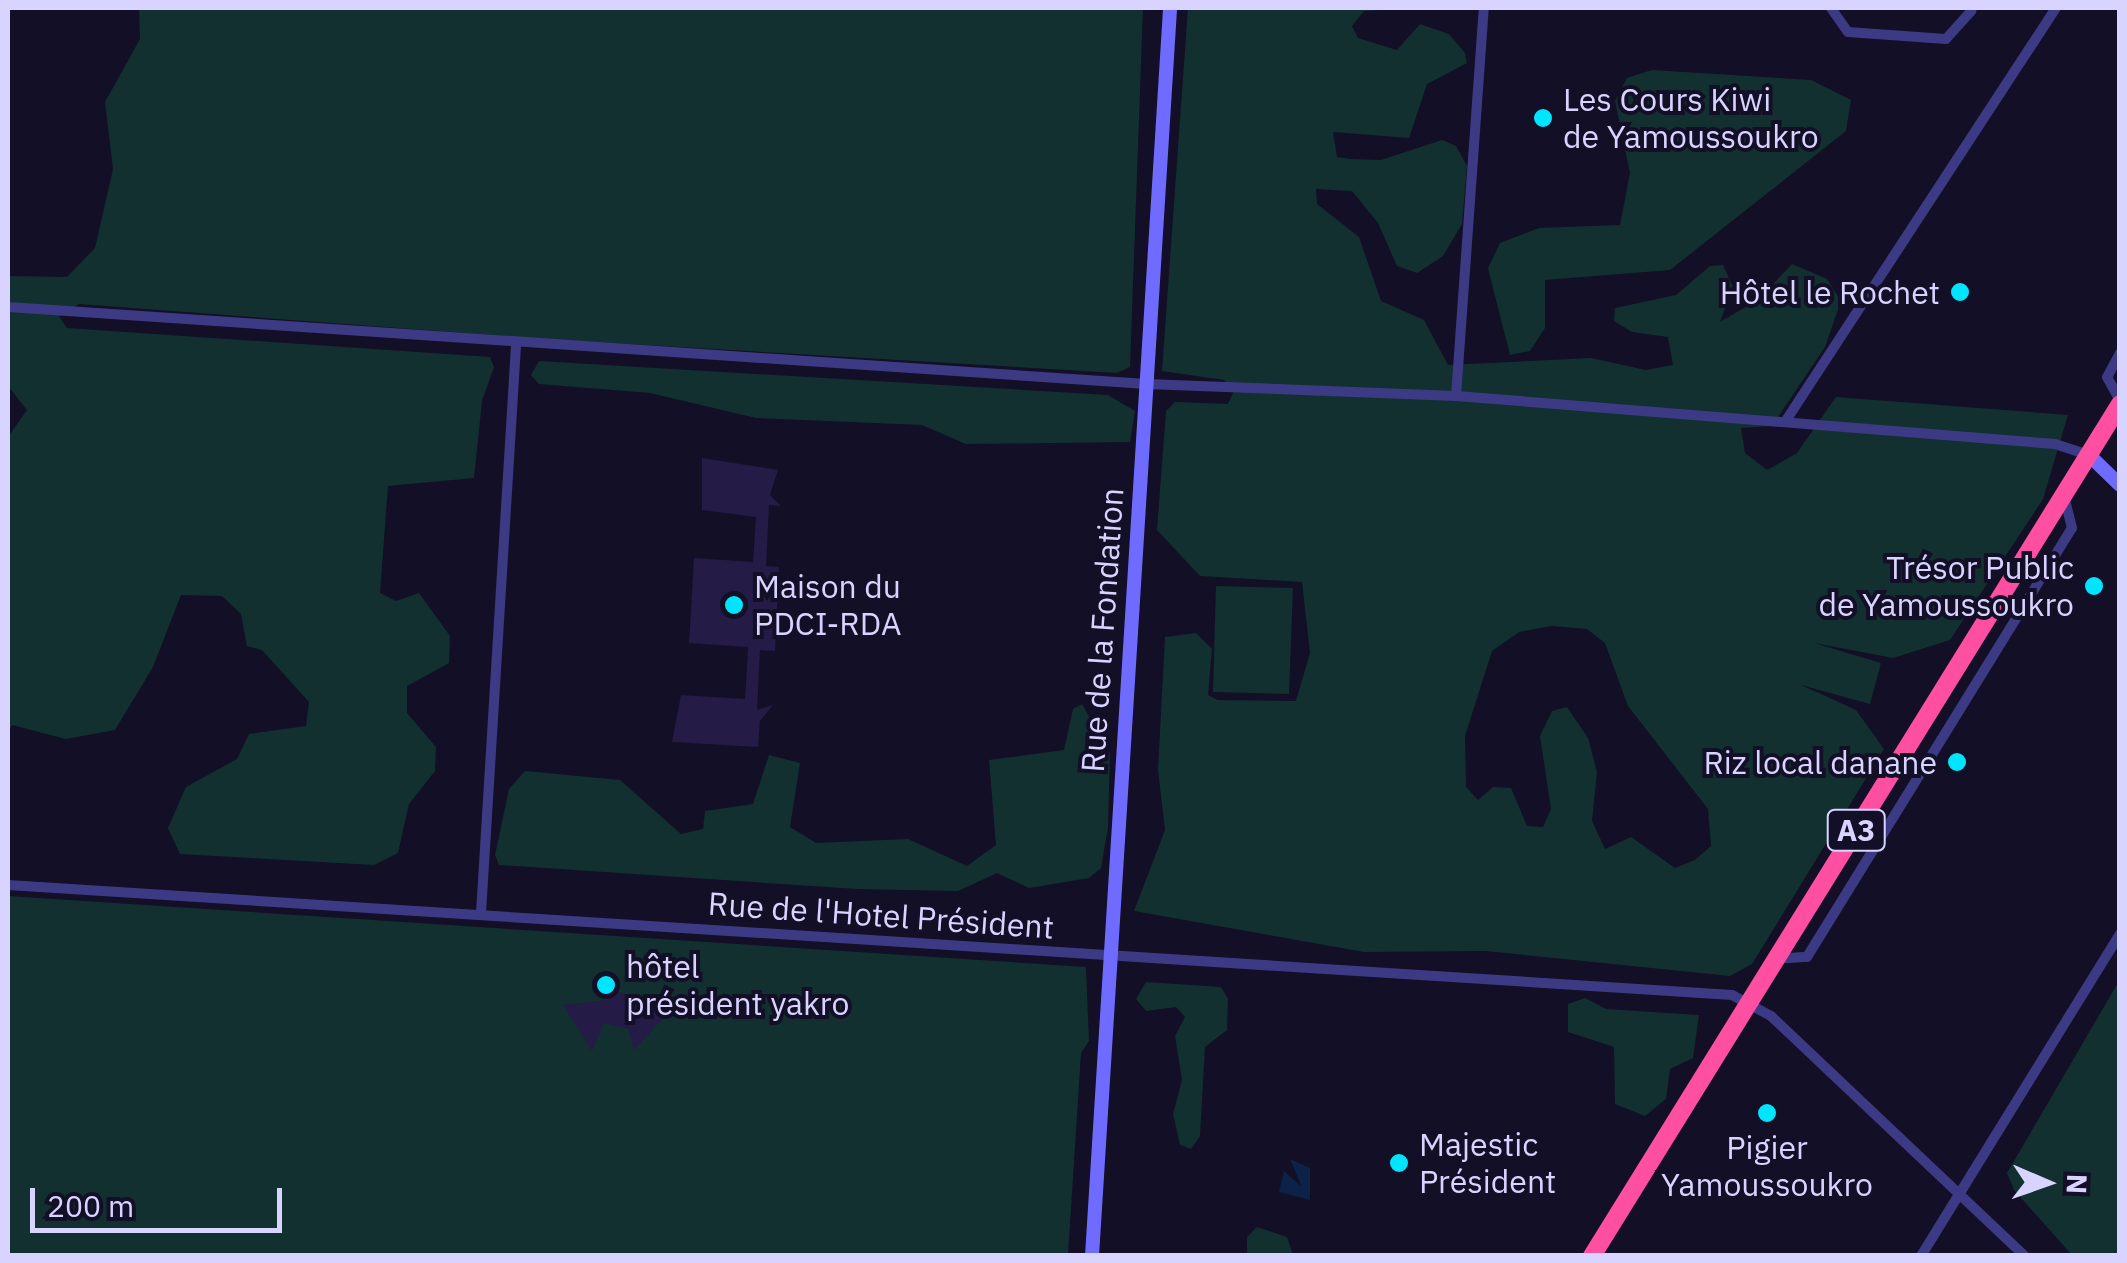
<!DOCTYPE html>
<meta charset="utf-8">
<style>
body{margin:0}
#map{position:relative;width:2127px;height:1263px;overflow:hidden;background:#130f26;font-family:"IBM Plex Sans",sans-serif}
div>[style]{position:absolute}
.green>*{inset:0;background:#12302f}
.water>*{inset:0;background:#0c2248}
.building>*{inset:0;background:#241b47}
.street>*{height:10px;margin:-5px;padding:0 5px;transform-origin:5px;border-radius:5px;background:#3d3a85}
.secondary>*{height:14px;margin:-7px;padding:0 7px;transform-origin:7px;border-radius:7px;background:#6f6bff}
.highway>*{height:18px;margin:-9px;padding:0 9px;transform-origin:9px;border-radius:9px;background:#ff4fa3}
.dots>*{width:28px;height:28px;translate:-50% -50%;box-sizing:border-box;border:5px solid #130f26;border-radius:50%}
span{translate:-50% -50%;white-space:nowrap;text-align:center;line-height:1.15;-webkit-text-stroke:8px #130f26;paint-order:stroke}
.shield-label span{padding:2px 8px;background:#130f26;border:2px solid;border-radius:8px;-webkit-text-stroke-width:0}
.shield-label{font-size:30px;color:#d9d4ff;font-weight:700}
.poi-label{font-size:32px;color:#d9d4ff}
.left{translate:0 -50%;text-align:left}
.right{translate:-100% -50%;text-align:right}
.street-label{font-size:32px;color:#d9d4ff}
.frame{position:absolute;inset:0;border:10px solid #d9d4ff;pointer-events:none}
.north{position:absolute;left:1997px;top:1133px;width:100px;height:100px;-webkit-text-stroke:8px #130f26;paint-order:stroke;rotate:92deg;font-size:28px;font-weight:700;line-height:40px;text-align:center;color:#d9d4ff}
.north::after{content:'';display:block;margin:auto;width:35px;height:45px;background:#d9d4ff;clip-path:polygon(50% 0,100% 100%,50% 72%,0 100%)}
.scale{position:absolute;left:30px;top:1188px;width:252px;height:45px;box-sizing:border-box;border:5px solid #d9d4ff;border-top:0;padding-left:12px;font-size:30px;line-height:35px;white-space:nowrap;color:#d9d4ff;-webkit-text-stroke:8px #130f26;paint-order:stroke}
</style>
<div id="map">
<div class="green">
<div style="clip-path:polygon(139px 8px,1143px 8px,1130px 367px,1117px 373px,545px 339px,79px 304px,59px 316px,67px 328px,490px 357px,494px 367px,482px 401px,474px 478px,388px 486px,380px 593px,396px 601px,419px 593px,450px 636px,449px 663px,407px 686px,407px 713px,436px 747px,435px 771px,409px 804px,398px 853px,374px 865px,180px 854px,168px 828px,186px 787px,237px 759px,249px 734px,306px 726px,309px 702px,262px 650px,247px 646px,241px 614px,222px 596px,181px 595px,153px 667px,115px 730px,66px 739px,12px 725px,8px 732px,8px 437px,27px 410px,8px 386px,8px 276px,67px 277px,95px 248px,113px 169px,105px 102px,140px 39px)"></div>
<div style="clip-path:polygon(evenodd,1188px 8px,1420px 8px,1364px 11px,1352px 26px,1358px 38px,1397px 50px,1420px 24px,1449px 34px,1465px 53px,1467px 63px,1427px 84px,1409px 138px,1333px 132px,1337px 157px,1351px 159px,1381px 160px,1442px 140px,1456px 146px,1467px 166px,1462px 224px,1443px 256px,1417px 273px,1397px 266px,1378px 223px,1352px 191px,1316px 189px,1317px 204px,1359px 237px,1381px 301px,1424px 320px,1448px 365px,1591px 358px,1646px 370px,1673px 365px,1668px 337px,1632px 332px,1614px 321px,1615px 308px,1676px 295px,1710px 266px,1723px 265px,1733px 287px,1720px 322px,1759px 299px,1792px 264px,1827px 279px,1841px 301px,1825px 347px,1772px 426px,1741px 428px,1745px 453px,1767px 470px,1797px 453px,1836px 397px,2068px 415px,2043px 499px,1950px 640px,1893px 658px,1814px 643px,1881px 663px,1870px 704px,1801px 685px,1856px 710px,1884px 749px,1752px 964px,1730px 976px,1486px 951px,1364px 952px,1134px 911px,1165px 830px,1158px 770px,1165px 637px,1196px 633px,1212px 649px,1208px 695px,1218px 700px,1296px 701px,1310px 653px,1302px 582px,1200px 576px,1157px 530px,1166px 411px,1175px 402px,1228px 404px,1233px 393px,1224px 380px,1162px 371px,1188px 8px,1552px 626px,1587px 629px,1605px 643px,1628px 706px,1708px 809px,1711px 846px,1695px 860px,1675px 868px,1631px 837px,1605px 849px,1592px 821px,1597px 772px,1588px 738px,1567px 707px,1552px 711px,1540px 736px,1551px 809px,1543px 827px,1527px 826px,1511px 788px,1493px 787px,1478px 800px,1466px 787px,1465px 736px,1492px 651px,1519px 632px,1552px 626px)"></div>
<div style="clip-path:polygon(1652px 70px,1811px 80px,1851px 100px,1846px 131px,1670px 270px,1545px 280px,1545px 328px,1530px 351px,1510px 355px,1488px 268px,1500px 243px,1539px 228px,1620px 225px,1630px 173px,1615px 101px,1627px 78px)"></div>
<div style="clip-path:polygon(539px 361px,1108px 395px,1135px 411px,1130px 442px,966px 444px,922px 425px,756px 418px,650px 393px,539px 384px,531px 375px)"></div>
<div style="clip-path:polygon(1216px 586px,1293px 588px,1289px 694px,1213px 692px)"></div>
<div style="clip-path:polygon(1082px 704px,1110px 753px,1108px 828px,1101px 868px,1089px 878px,1029px 888px,997px 873px,958px 891px,857px 889px,499px 865px,495px 855px,509px 789px,525px 771px,620px 780px,681px 834px,703px 829px,705px 811px,753px 804px,769px 755px,800px 763px,790px 827px,816px 843px,908px 839px,967px 866px,996px 845px,989px 760px,1064px 750px,1073px 709px)"></div>
<div style="clip-path:polygon(8px 896px,1086px 967px,1089px 1041px,1081px 1053px,1068px 1255px,8px 1255px)"></div>
<div style="clip-path:polygon(2119px 981px,2119px 1255px,2072px 1255px,2014px 1190px,2007px 1173px)"></div>
<div style="clip-path:polygon(1146px 982px,1221px 987px,1228px 999px,1227px 1030px,1205px 1047px,1200px 1136px,1191px 1149px,1180px 1145px,1173px 1114px,1182px 1080px,1175px 1036px,1185px 1017px,1176px 1007px,1146px 1011px,1136px 999px)"></div>
<div style="clip-path:polygon(1585px 998px,1606px 1009px,1699px 1015px,1693px 1058px,1670px 1069px,1666px 1099px,1645px 1116px,1615px 1104px,1614px 1047px,1568px 1032px,1568px 1004px)"></div>
<div style="clip-path:polygon(1257px 1227px,1287px 1237px,1293px 1255px,1247px 1255px,1247px 1237px)"></div>
</div>
<div class="water">
<div style="clip-path:polygon(1290px 1159px,1310px 1168px,1310px 1200px,1279px 1192px,1284px 1171px,1302px 1187px)"></div>
</div>
<div class="building">
<div style="clip-path:polygon(702px 458px,778px 470px,770px 495px,781px 506px,769px 505px,766px 566px,779px 567px,775px 651px,760px 650px,757px 710px,773px 705px,760px 721px,758px 747px,672px 742px,681px 695px,745px 699px,748px 647px,689px 643px,694px 558px,753px 562px,756px 517px,702px 510px)"></div>
<div style="clip-path:polygon(613px 990px,670px 1011px,634px 1050px,628px 1029px,604px 1023px,592px 1051px,563px 1005px,608px 1000px)"></div>
</div>
<div class="street">
<div style="left:1831px;top:8px;width:29px;rotate:55deg"></div>
<div style="left:1848px;top:32px;width:98px;rotate:4.1deg"></div>
<div style="left:1946px;top:39px;width:38px;rotate:-48deg"></div>
<div style="left:8px;top:307px;width:1141px;rotate:3.87deg"></div>
<div style="left:1146px;top:384px;width:310px;rotate:2.2deg"></div>
<div style="left:1456px;top:396px;width:601px;rotate:4.58deg"></div>
<div style="left:2055px;top:444px;width:36px;rotate:18deg"></div>
<div style="left:2120px;top:353px;width:27px;rotate:118deg"></div>
<div style="left:2107px;top:377px;width:26px;rotate:61deg"></div>
<div style="left:1456px;top:396px;width:389px;rotate:-85.9deg"></div>
<div style="left:1785px;top:422px;width:495px;rotate:-56.8deg"></div>
<div style="left:8px;top:885px;width:1728px;rotate:3.65deg"></div>
<div style="left:1732px;top:995px;width:44px;rotate:28.3deg"></div>
<div style="left:1771px;top:1016px;width:349px;rotate:43.4deg"></div>
<div style="left:481px;top:913px;width:569px;rotate:-86.47deg"></div>
<div style="left:1776px;top:959px;width:31px;rotate:-4deg"></div>
<div style="left:1807px;top:957px;width:504px;rotate:-58.3deg"></div>
<div style="left:2072px;top:528px;width:32px;rotate:-104deg"></div>
<div style="left:1921px;top:1256px;width:379px;rotate:-58.3deg"></div>
</div>
<div class="secondary">
<div style="left:2089px;top:455px;width:43px;rotate:44.1deg"></div>
<div style="left:1092px;top:1256px;width:1250px;rotate:-86.42deg"></div>
</div>
<div class="highway">
<div style="left:1592px;top:1256px;width:1002px;rotate:-58.21deg"></div>
</div>
<div class="dots">
<div style="left:1543px;top:118px;background:#00e5ff"></div>
<div style="left:1960px;top:292px;background:#00e5ff"></div>
<div style="left:2094px;top:586px;background:#00e5ff"></div>
<div style="left:734px;top:605px;background:#00e5ff"></div>
<div style="left:1957px;top:762px;background:#00e5ff"></div>
<div style="left:606px;top:985px;background:#00e5ff"></div>
<div style="left:1767px;top:1113px;background:#00e5ff"></div>
<div style="left:1399px;top:1163px;background:#00e5ff"></div>
</div>
<div class="shield-label">
<span style="left:1856px;top:830px">A3</span>
</div>
<div class="poi-label">
<span class="left" style="left:1563px;top:118px">Les Cours Kiwi<br>de Yamoussoukro</span>
<span class="right" style="left:1940px;top:292px">Hôtel le Rochet</span>
<span class="right" style="left:2074px;top:586px">Trésor Public<br>de Yamoussoukro</span>
<span class="left" style="left:754px;top:605px">Maison du<br>PDCI-RDA</span>
<span class="right" style="left:1937px;top:762px">Riz local danane</span>
<span class="left" style="left:626px;top:985px">hôtel<br>président yakro</span>
<span class="left" style="left:1419px;top:1163px">Majestic<br>Président</span>
<span style="left:1767px;top:1166px">Pigier<br>Yamoussoukro</span>
</div>
<div class="street-label">
<span style="left:1102px;top:630px;rotate:-86deg">Rue de la Fondation</span>
<span style="left:881px;top:915px;rotate:4deg">Rue de l'Hotel Président</span>
</div>
<div class="frame"></div>
<div class="north">N</div>
<div class="scale">200 m</div>
</div>
